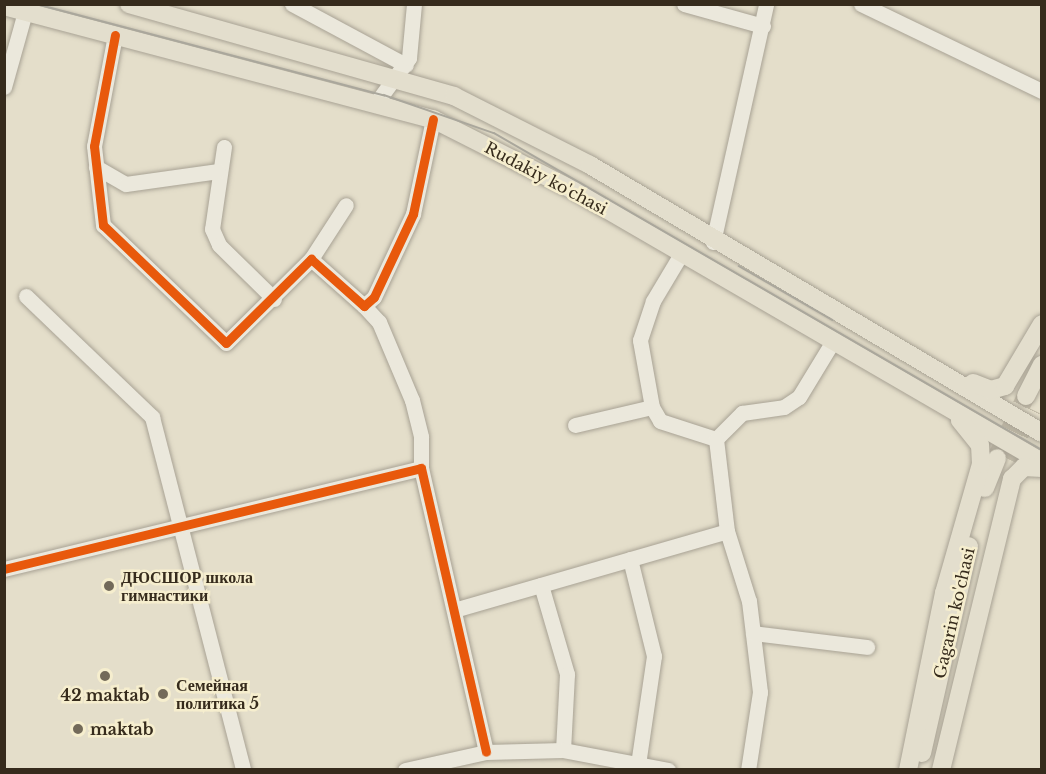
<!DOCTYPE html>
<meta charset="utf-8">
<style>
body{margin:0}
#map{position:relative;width:1046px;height:774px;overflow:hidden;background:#e4deca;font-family:"Libre Baskerville",serif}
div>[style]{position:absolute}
.major-tunnel>*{height:18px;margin-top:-9px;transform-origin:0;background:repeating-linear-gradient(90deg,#c1baa7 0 18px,transparent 0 27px)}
.roads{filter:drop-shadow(0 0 2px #a8a294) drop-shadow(0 0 2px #a8a294)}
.minor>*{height:15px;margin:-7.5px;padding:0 7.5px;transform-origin:7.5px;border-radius:7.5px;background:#ebe8dc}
.major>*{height:18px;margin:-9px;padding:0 9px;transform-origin:9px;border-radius:9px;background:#e3decd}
.tram>*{height:1.5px;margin:-0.75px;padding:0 0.75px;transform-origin:0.75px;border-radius:0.75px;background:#aaa79c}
.cycleway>*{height:9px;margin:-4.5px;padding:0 4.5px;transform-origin:4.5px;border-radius:4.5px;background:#e8590c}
.dots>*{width:16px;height:16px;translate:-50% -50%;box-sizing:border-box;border:3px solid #f6eece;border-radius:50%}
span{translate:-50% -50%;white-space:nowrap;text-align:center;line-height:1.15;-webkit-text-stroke:5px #f6eece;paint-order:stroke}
.street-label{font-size:16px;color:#362b1c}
.poi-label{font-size:16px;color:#362b1c;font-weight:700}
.left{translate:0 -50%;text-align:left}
.frame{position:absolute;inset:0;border:6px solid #362b1c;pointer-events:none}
</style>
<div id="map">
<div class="major-tunnel">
<div style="left:998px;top:454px;width:64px;rotate:-64.2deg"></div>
<div style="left:1008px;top:459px;width:55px;rotate:-64.4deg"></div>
</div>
<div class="roads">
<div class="minor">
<div style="left:292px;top:4px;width:129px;rotate:28.2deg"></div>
<div style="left:684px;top:4px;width:82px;rotate:15.6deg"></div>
<div style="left:861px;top:4px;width:201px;rotate:25.7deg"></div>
<div style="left:115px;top:35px;width:113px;rotate:100.7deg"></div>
<div style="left:94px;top:146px;width:80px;rotate:83.5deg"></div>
<div style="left:103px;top:225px;width:170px;rotate:43.8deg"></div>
<div style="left:226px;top:343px;width:120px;rotate:-44.7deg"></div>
<div style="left:311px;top:259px;width:71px;rotate:41.6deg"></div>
<div style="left:364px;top:306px;width:13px;rotate:-42deg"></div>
<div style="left:374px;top:297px;width:92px;rotate:-64.8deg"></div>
<div style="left:413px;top:214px;width:97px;rotate:-78.1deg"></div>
<div style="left:4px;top:87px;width:78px;rotate:-74.4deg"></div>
<div style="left:376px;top:103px;width:56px;rotate:-53.7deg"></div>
<div style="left:409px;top:58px;width:54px;rotate:-84.7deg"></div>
<div style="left:224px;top:147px;width:83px;rotate:98.3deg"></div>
<div style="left:212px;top:229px;width:17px;rotate:66deg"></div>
<div style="left:219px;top:245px;width:77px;rotate:44.5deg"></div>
<div style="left:96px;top:167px;width:34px;rotate:30deg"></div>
<div style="left:126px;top:184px;width:93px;rotate:-8deg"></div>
<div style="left:713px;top:242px;width:244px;rotate:-77.4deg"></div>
<div style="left:311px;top:259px;width:64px;rotate:-57.1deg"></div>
<div style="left:26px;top:296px;width:175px;rotate:43.8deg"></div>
<div style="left:152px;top:417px;width:365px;rotate:75.5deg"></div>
<div style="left:364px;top:306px;width:22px;rotate:47deg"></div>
<div style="left:379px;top:322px;width:85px;rotate:67.1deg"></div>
<div style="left:412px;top:400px;width:38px;rotate:76deg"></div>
<div style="left:421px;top:437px;width:31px;rotate:90deg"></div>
<div style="left:652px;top:407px;width:16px;rotate:60deg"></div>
<div style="left:660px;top:421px;width:59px;rotate:17.8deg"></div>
<div style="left:716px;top:439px;width:37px;rotate:-45deg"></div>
<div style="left:742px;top:413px;width:42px;rotate:-8.1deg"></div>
<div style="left:784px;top:407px;width:18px;rotate:-34deg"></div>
<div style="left:799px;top:397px;width:66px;rotate:-58.7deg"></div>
<div style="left:575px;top:425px;width:79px;rotate:-13.2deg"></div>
<div style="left:652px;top:407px;width:68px;rotate:-100.2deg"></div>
<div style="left:640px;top:340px;width:41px;rotate:-71.6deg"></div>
<div style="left:653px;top:301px;width:55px;rotate:-59.2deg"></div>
<div style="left:716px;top:439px;width:93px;rotate:83.2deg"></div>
<div style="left:630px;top:559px;width:100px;rotate:76.1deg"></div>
<div style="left:654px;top:656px;width:109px;rotate:98.4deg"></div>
<div style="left:4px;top:569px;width:429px;rotate:-13.6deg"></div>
<div style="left:421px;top:468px;width:291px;rotate:77.1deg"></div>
<div style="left:541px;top:585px;width:93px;rotate:73.7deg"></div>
<div style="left:567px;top:674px;width:76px;rotate:93deg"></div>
<div style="left:454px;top:610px;width:284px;rotate:-16.1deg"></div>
<div style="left:727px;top:531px;width:73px;rotate:72.6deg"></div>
<div style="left:749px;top:601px;width:92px;rotate:83.1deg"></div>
<div style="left:760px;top:692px;width:79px;rotate:98.7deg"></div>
<div style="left:753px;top:633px;width:115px;rotate:7deg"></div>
<div style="left:405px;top:770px;width:83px;rotate:-12.5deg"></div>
<div style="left:486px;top:752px;width:77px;rotate:-1.5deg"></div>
<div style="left:563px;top:750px;width:107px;rotate:10.8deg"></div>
</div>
<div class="major">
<div style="left:129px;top:4px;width:338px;rotate:15.8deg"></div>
<div style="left:454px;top:96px;width:153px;rotate:26.9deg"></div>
<div style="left:590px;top:165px;width:525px;rotate:30.66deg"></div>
<div style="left:4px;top:6px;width:444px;rotate:14.8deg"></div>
<div style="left:433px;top:119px;width:159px;rotate:26.9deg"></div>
<div style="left:575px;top:191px;width:540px;rotate:30.13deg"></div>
<div style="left:973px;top:383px;width:19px;rotate:21deg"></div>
<div style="left:991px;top:390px;width:15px;rotate:-16deg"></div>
<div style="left:1005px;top:386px;width:72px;rotate:-59.2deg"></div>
<div style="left:1026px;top:396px;width:35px;rotate:-63deg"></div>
<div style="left:985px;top:488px;width:32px;rotate:-68deg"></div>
<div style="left:922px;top:753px;width:212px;rotate:-77.2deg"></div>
<div style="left:908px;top:770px;width:181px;rotate:-78.5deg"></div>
<div style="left:944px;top:593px;width:134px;rotate:-74deg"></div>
<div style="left:981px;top:464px;width:19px;rotate:-93deg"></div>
<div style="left:980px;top:445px;width:32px;rotate:-129deg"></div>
<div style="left:941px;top:770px;width:300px;rotate:-76.3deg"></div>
<div style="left:1012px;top:479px;width:17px;rotate:-45deg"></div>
<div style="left:1024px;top:467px;width:18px;rotate:3deg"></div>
</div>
</div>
<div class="tram">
<div style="left:36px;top:4px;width:360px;rotate:14.7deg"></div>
<div style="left:384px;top:95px;width:116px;rotate:19.1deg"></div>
<div style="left:494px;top:133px;width:633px;rotate:30.05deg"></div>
<div style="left:739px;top:266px;width:108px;rotate:29.9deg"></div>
</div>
<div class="cycleway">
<div style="left:115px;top:35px;width:113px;rotate:100.7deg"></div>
<div style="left:94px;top:146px;width:80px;rotate:83.5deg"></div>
<div style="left:103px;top:225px;width:170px;rotate:43.8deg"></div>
<div style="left:226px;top:343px;width:120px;rotate:-44.7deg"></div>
<div style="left:311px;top:259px;width:71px;rotate:41.6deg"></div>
<div style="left:364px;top:306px;width:13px;rotate:-42deg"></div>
<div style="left:374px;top:297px;width:92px;rotate:-64.8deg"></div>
<div style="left:413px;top:214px;width:97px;rotate:-78.1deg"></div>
<div style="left:4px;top:569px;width:429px;rotate:-13.6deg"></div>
<div style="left:421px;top:468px;width:291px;rotate:77.1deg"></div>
</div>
<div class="dots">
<div style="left:109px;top:586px;background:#736a59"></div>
<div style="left:105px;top:676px;background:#736a59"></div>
<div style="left:163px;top:694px;background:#736a59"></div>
<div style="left:78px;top:729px;background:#736a59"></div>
</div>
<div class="street-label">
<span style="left:546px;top:178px;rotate:28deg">Rudakiy ko'chasi</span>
<span style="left:954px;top:613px;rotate:-77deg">Gagarin ko'chasi</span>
</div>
<div class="poi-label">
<span class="left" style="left:121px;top:586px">ДЮСШОР школа<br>гимнастики</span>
<span class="left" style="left:176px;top:694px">Семейная<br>политика 5</span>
<span style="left:105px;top:695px">42 maktab</span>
<span class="left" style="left:90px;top:729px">maktab</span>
</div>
<div class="frame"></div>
</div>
